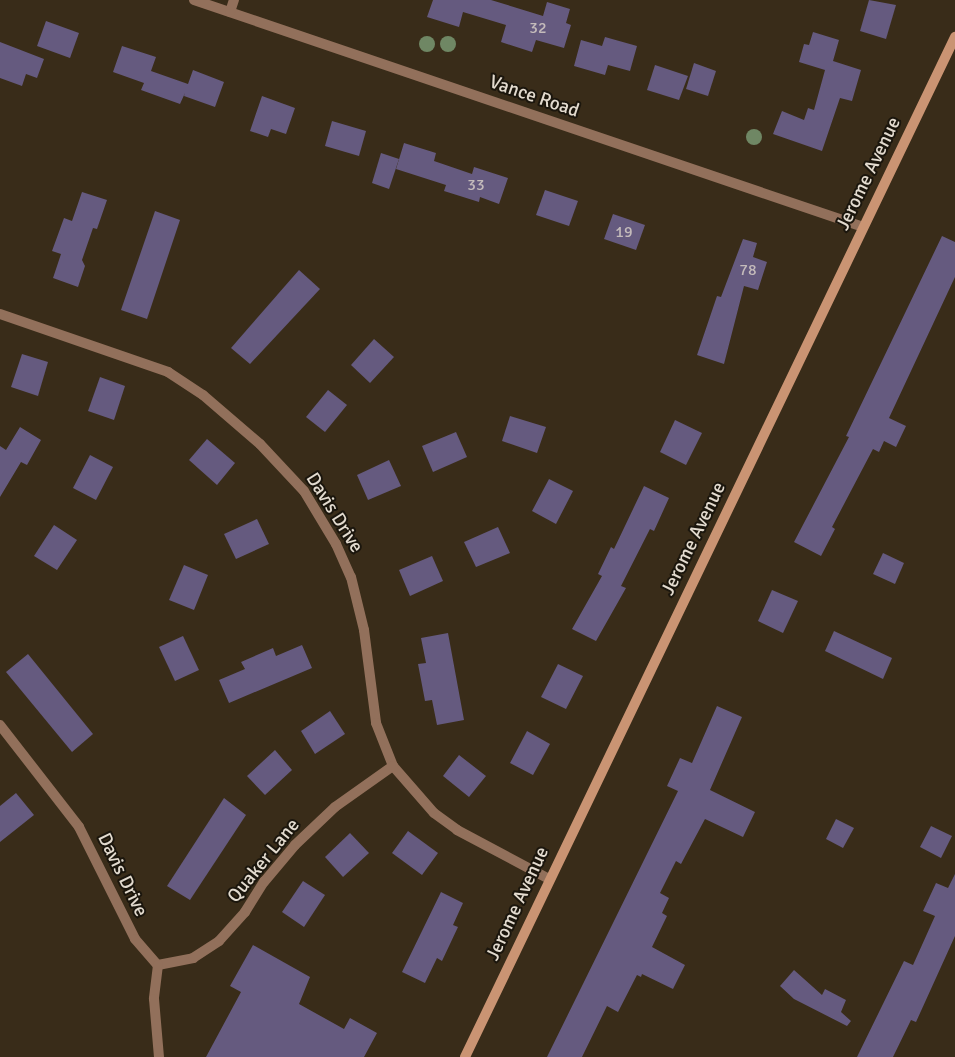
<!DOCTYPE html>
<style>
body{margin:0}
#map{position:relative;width:955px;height:1057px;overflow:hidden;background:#392c19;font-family:Signika,sans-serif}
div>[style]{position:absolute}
.building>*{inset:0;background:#655a7f}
.street>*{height:10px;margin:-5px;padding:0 5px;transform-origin:5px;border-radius:5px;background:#92705b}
.secondary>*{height:10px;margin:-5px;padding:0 5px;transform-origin:5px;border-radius:5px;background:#ca9473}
.trees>*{width:16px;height:16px;margin:-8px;border-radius:50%;background:#6f8764}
span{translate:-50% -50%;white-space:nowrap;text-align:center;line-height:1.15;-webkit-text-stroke:4px #1b160d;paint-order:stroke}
.number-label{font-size:16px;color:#c4bbbb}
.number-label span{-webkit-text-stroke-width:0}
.street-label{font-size:19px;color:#e3dbcf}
</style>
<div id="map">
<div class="building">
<div style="clip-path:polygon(433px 0,491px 0,543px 16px,547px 2px,570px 9px,566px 23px,571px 25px,564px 48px,536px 40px,532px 52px,501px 42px,506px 25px,463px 12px,459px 27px,427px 17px)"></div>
<div style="clip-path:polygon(869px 0,896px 5px,886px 39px,860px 31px)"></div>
<div style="clip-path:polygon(46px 21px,79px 33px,70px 58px,37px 46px)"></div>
<div style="clip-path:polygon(813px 32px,839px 40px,833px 61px,861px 70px,852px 101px,840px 98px,822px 151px,773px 134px,782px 111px,804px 120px,808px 108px,814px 110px,825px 70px,799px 62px,804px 44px,809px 45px)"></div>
<div style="clip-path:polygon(605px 37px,637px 46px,630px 71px,608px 65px,605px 75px,574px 66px,581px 40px,602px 46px)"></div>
<div style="clip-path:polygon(0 42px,44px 59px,37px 78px,26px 74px,22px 86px,0 78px)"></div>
<div style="clip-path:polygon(122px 46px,156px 57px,151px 71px,188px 84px,193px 70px,224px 82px,215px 107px,184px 96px,185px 93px,180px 104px,141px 90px,144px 83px,113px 72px)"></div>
<div style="clip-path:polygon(694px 63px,716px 71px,708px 96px,686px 89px)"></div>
<div style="clip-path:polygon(655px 65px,688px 76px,679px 100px,647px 90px)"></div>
<div style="clip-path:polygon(262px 96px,295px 108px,286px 134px,271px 129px,268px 137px,250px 131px)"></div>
<div style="clip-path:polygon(332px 121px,366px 131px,359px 156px,325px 146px)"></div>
<div style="clip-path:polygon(404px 143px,436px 153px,434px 161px,472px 174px,474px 167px,508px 178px,499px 204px,480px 197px,479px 202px,444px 191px,446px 185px,396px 169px)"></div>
<div style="clip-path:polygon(381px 153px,399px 159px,389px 189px,372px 183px)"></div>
<div style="clip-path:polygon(545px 190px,578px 201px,569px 226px,536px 215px)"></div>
<div style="clip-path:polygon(82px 192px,107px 200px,97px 229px,93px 228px,82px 260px,85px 266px,78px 287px,53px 278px,61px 254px,52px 251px,64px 218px,72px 221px)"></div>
<div style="clip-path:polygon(155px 211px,180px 220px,147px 319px,121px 310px)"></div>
<div style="clip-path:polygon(613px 214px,645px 225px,636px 250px,604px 239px)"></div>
<div style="clip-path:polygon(942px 236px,955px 242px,955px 277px,889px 418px,906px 426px,896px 447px,884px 441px,879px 452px,873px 449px,832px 527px,835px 529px,821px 556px,794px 542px,849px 437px,846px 436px)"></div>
<div style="clip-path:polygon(743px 239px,757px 243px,753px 257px,767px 262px,758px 290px,744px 286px,724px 364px,697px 355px,717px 296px,721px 297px)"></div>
<div style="clip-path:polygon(299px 270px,320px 289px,250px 364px,231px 348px)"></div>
<div style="clip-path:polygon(374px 339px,394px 357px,370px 383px,351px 365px)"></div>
<div style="clip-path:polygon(22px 354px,48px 362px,38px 396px,11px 387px)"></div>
<div style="clip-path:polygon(100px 377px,125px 386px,114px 420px,88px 411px)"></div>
<div style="clip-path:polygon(328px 390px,347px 405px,325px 432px,306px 417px)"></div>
<div style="clip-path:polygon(510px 416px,546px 427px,537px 453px,502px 441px)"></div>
<div style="clip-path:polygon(675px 420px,702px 433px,686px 465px,660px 452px)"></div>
<div style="clip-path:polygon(20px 427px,41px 440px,27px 465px,21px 462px,0 497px,0 446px,6px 450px)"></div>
<div style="clip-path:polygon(456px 432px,467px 457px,433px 472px,422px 446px)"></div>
<div style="clip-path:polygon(207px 439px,235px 463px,217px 485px,189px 460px)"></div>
<div style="clip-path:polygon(90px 455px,113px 467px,96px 500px,73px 488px)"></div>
<div style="clip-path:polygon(389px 460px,401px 486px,368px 500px,357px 475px)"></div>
<div style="clip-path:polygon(549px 479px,573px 491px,556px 524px,532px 511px)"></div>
<div style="clip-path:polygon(644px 486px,669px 498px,654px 531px,650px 529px,621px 586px,626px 588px,596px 641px,572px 629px,602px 576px,598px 574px,611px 547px,614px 549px)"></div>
<div style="clip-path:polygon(257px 519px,269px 544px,236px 559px,224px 534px)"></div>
<div style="clip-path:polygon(54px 525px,77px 540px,57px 570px,34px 556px)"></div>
<div style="clip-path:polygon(498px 527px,510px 553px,476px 567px,464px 542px)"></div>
<div style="clip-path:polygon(883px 553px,904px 563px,895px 584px,873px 574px)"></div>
<div style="clip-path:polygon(432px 556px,443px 581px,410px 596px,399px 570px)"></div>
<div style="clip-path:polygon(184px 565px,208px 575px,194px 610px,169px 600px)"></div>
<div style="clip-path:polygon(772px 590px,798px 601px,783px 633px,758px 621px)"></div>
<div style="clip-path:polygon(834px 631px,892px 658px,883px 679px,825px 651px)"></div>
<div style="clip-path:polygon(448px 633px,464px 720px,437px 725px,432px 700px,425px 701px,418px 664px,426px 663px,421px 638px)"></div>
<div style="clip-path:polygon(183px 636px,199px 670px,175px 681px,159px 647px)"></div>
<div style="clip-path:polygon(302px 645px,312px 668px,229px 703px,219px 680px,245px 669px,241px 662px,273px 648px,276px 656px)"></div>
<div style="clip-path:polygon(28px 654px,93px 734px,72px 752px,6px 672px)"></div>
<div style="clip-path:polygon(558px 664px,583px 676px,566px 709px,541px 697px)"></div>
<div style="clip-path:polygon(717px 706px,742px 717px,710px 790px,755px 812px,743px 837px,705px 819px,681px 864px,676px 861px,660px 893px,669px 898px,662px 913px,667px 916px,652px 947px,685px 965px,673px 989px,642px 974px,641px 977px,637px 975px,618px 1012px,607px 1006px,582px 1057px,547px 1057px,678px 791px,667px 786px,680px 758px,692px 763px)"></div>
<div style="clip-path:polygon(330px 711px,345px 734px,315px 754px,301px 731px)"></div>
<div style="clip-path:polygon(527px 731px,550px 744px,533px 775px,510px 763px)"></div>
<div style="clip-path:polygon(275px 750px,292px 770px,265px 795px,247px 776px)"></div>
<div style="clip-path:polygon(459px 755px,486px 776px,469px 797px,443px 776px)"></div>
<div style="clip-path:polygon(16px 793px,34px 815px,0 842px,0 806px)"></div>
<div style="clip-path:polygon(224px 798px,246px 815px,190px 900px,167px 886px)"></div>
<div style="clip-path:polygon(836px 819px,854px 828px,843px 848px,826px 839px)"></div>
<div style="clip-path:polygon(931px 826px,952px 836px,941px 858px,920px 847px)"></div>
<div style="clip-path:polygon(408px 831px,438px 853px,422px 875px,392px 853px)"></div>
<div style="clip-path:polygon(350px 833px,369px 853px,343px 877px,325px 857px)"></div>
<div style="clip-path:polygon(955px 874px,955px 936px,916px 1022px,911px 1020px,893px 1057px,857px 1057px,904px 961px,913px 965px,935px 916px,923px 911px,936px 883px,948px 888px)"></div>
<div style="clip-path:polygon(303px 881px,325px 895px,304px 927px,282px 912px)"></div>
<div style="clip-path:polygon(441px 892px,463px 903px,453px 925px,458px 927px,442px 961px,437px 958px,425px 983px,402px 972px)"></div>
<div style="clip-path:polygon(253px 945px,310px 977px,299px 1004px,344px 1029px,350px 1018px,377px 1033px,364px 1057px,206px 1057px,241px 992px,230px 986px)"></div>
<div style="clip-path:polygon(794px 970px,822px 995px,825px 989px,846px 1000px,841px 1012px,851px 1021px,847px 1026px,794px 999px,780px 986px)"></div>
</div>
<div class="street">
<div style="left:194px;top:0;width:706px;rotate:18.74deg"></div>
<div style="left:230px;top:12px;width:13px;rotate:-72deg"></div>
<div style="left:0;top:314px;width:178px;rotate:19deg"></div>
<div style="left:168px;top:372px;width:42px;rotate:33.3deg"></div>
<div style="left:203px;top:395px;width:75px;rotate:40.7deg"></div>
<div style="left:260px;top:444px;width:64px;rotate:46.9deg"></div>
<div style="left:304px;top:491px;width:62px;rotate:58.9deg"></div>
<div style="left:336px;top:544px;width:36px;rotate:66deg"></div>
<div style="left:351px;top:577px;width:55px;rotate:76.2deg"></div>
<div style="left:364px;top:630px;width:94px;rotate:82.6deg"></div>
<div style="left:376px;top:723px;width:46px;rotate:68.4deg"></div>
<div style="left:393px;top:766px;width:62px;rotate:48.9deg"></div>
<div style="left:434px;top:813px;width:29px;rotate:36deg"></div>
<div style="left:457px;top:830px;width:104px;rotate:28deg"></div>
<div style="left:0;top:725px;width:129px;rotate:52.2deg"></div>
<div style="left:79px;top:827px;width:125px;rotate:63.4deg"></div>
<div style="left:135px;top:939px;width:35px;rotate:49deg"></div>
<div style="left:158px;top:965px;width:36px;rotate:-11deg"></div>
<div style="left:193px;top:958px;width:31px;rotate:-33deg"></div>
<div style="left:219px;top:941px;width:39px;rotate:-48deg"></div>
<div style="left:245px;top:912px;width:36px;rotate:-58deg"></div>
<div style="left:264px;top:882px;width:48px;rotate:-50deg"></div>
<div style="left:295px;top:845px;width:55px;rotate:-43.5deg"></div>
<div style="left:335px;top:807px;width:71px;rotate:-35.3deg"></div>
<div style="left:158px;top:965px;width:34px;rotate:97deg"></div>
<div style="left:154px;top:999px;width:58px;rotate:85.1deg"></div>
</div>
<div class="secondary">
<div style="left:465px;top:1057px;width:1132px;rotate:-64.34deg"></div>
</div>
<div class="trees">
<div style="left:427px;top:44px"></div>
<div style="left:448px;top:44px"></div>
<div style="left:754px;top:137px"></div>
</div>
<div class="number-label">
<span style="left:538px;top:28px">32</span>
<span style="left:476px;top:185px">33</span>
<span style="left:624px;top:232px">19</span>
<span style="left:748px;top:270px">78</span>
</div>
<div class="street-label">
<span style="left:534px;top:97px;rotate:19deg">Vance Road</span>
<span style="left:869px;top:174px;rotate:-64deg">Jerome Avenue</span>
<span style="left:334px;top:513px;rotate:58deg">Davis Drive</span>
<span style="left:694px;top:539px;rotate:-64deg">Jerome Avenue</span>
<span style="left:264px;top:861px;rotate:-51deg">Quaker Lane</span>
<span style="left:122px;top:875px;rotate:64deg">Davis Drive</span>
<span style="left:518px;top:904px;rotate:-65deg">Jerome Avenue</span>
</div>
</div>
